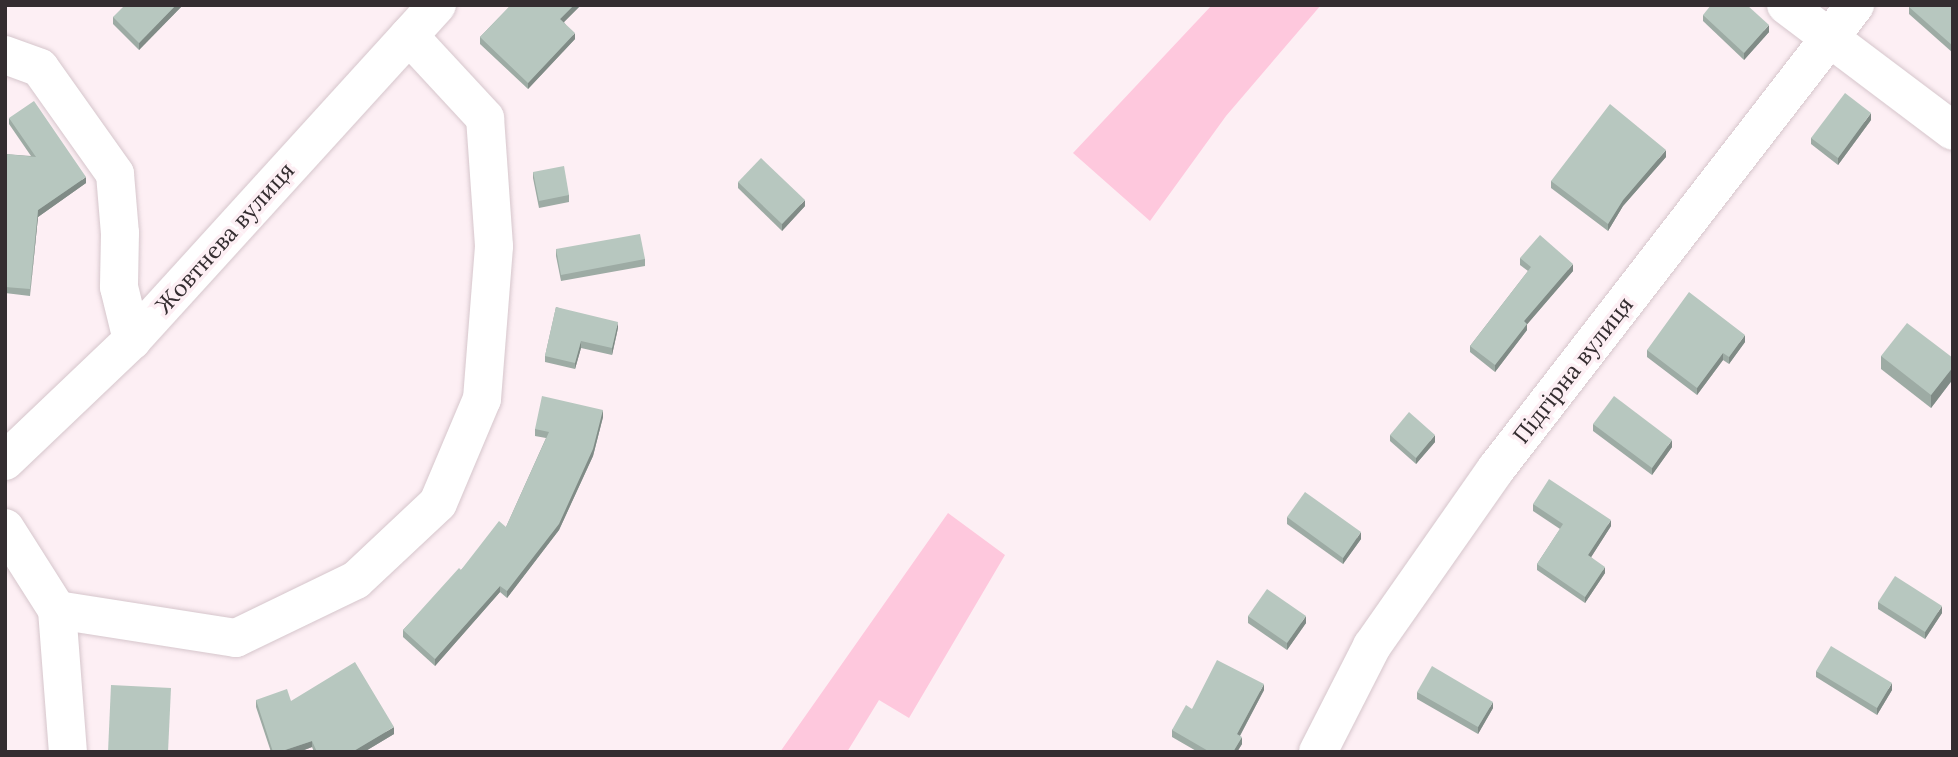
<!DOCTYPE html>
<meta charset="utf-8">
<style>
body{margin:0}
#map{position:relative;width:1958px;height:757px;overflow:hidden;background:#fdeff4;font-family:Lora,serif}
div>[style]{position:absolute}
.green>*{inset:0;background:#fec8dd}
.roads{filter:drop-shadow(0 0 2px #d6c6cc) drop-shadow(0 0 2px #d6c6cc)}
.minor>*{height:38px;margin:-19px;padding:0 19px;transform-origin:19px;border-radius:19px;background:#fff}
.wall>*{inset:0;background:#9daba4}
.shaded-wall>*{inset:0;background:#808b86}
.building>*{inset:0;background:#b7c7bf}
span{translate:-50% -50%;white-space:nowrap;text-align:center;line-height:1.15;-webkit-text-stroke:7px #fdeff4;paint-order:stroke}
.street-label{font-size:23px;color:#342d30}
.frame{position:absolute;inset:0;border:7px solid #342d30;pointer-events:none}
</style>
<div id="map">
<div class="green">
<div style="clip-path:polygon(1212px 5px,1321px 5px,1226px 116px,1150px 221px,1073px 153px)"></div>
<div style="clip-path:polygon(948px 513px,1005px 555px,909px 718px,879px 700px,847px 752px,780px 752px)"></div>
</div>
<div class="roads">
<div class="minor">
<div style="left:1786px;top:5px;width:209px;rotate:37deg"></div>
<div style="left:5px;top:55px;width:37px;rotate:20deg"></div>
<div style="left:40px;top:68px;width:130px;rotate:54.7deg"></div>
<div style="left:115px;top:174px;width:59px;rotate:85.2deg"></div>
<div style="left:120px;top:233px;width:54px;rotate:91.1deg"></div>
<div style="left:119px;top:287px;width:55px;rotate:76.2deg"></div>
<div style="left:5px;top:461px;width:175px;rotate:-43.6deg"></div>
<div style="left:132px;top:340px;width:453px;rotate:-47.7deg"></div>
<div style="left:5px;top:528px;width:97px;rotate:57.6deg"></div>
<div style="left:57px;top:610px;width:142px;rotate:85.6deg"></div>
<div style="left:57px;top:610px;width:181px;rotate:8.9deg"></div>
<div style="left:236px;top:638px;width:133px;rotate:-25.8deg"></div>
<div style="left:356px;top:580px;width:112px;rotate:-43.2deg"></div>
<div style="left:438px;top:503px;width:113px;rotate:-67.1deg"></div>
<div style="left:482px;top:399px;width:153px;rotate:-85.5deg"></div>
<div style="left:494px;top:246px;width:128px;rotate:-94deg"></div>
<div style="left:485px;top:118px;width:112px;rotate:-132.8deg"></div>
<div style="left:1318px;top:752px;width:119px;rotate:-63deg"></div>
<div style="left:1372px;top:646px;width:216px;rotate:-55deg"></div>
<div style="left:1496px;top:469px;width:587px;rotate:-52.27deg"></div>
</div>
</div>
<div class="wall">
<div style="clip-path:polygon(183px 5px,139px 50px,113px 24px,113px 17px)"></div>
<div style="clip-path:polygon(511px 5px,581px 5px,564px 22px,575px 39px,528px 89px,480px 44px,480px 37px)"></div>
<div style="clip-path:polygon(1953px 5px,1953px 53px,1909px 14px,1909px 7px)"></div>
<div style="clip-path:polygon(1703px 15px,1769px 32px,1744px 60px,1703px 21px)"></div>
<div style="clip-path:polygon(9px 118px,86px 183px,38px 217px,30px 296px,5px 293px,5px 154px,31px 156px,9px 124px)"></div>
<div style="clip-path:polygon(1871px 120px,1838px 165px,1811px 144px,1811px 138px)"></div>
<div style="clip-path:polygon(1666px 157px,1623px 206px,1608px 231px,1551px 188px,1551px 181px)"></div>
<div style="clip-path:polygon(533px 172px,569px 195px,569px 202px,539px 208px,533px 178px)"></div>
<div style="clip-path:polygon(738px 182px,805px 206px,782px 231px,738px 188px)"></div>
<div style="clip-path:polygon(556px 249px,645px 259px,645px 266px,561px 281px,556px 256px)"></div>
<div style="clip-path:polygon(1520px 258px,1573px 271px,1527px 324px,1527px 330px,1495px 372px,1470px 352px,1470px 346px,1528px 271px,1520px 265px)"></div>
<div style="clip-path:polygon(556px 307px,618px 328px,612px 355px,581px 348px,575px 369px,545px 362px,545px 356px)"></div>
<div style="clip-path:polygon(1745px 342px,1729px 364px,1723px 360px,1697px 395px,1647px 357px,1647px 350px)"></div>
<div style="clip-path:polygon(1881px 356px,1953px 358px,1953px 379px,1931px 408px,1881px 369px)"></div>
<div style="clip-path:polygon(603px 417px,593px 456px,559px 530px,507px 598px,500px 592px,435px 666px,403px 637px,403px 630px,461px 570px,506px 527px,546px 438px,535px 436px,535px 429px)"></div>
<div style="clip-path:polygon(1593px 424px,1672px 447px,1652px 475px,1593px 431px)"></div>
<div style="clip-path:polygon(1390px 435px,1435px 442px,1416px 464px,1390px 441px)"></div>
<div style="clip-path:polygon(1533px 504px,1611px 526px,1591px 557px,1605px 573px,1585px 603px,1537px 570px,1537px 564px,1560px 529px,1533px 511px)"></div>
<div style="clip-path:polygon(1287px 517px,1361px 539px,1343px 564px,1287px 524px)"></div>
<div style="clip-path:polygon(1878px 602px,1942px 613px,1925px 639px,1878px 609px)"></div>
<div style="clip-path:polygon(1248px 616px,1306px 623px,1287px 650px,1248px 623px)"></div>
<div style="clip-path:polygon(1816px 671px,1892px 690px,1877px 715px,1816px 677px)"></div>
<div style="clip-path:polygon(1264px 690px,1240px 736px,1242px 744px,1237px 752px,1198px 752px,1172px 737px,1172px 730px,1192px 709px)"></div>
<div style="clip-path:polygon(1417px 692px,1493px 708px,1478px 734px,1417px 699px)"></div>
<div style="clip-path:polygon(256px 700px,291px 701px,394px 734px,364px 752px,314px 752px,312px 747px,299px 752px,271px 752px,256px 707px)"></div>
</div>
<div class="shaded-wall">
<div style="clip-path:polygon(176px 5px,183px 5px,139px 50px,139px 43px)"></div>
<div style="clip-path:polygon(574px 5px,581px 5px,560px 26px,560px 19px)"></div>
<div style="clip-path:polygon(1769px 25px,1769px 32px,1744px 60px,1744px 53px)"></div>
<div style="clip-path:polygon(575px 33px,575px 39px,528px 89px,528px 83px)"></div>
<div style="clip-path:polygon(1871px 113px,1871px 120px,1838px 165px,1838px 158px)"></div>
<div style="clip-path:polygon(1666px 150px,1666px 157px,1623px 206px,1608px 231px,1608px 224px,1623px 200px)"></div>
<div style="clip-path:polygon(86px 177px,86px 183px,38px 217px,30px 296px,38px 210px)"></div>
<div style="clip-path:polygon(805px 200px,805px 206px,782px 231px,782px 224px)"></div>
<div style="clip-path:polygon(1573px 264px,1573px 271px,1524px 328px,1524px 321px)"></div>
<div style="clip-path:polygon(618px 322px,618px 328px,612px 355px,612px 348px)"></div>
<div style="clip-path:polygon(1527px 324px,1527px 330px,1495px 372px,1495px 365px)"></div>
<div style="clip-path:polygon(1745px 335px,1745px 342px,1729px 364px,1729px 357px)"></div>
<div style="clip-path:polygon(581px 341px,581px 348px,575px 369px,575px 363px)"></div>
<div style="clip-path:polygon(1723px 353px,1723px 360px,1697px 395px,1697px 388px)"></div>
<div style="clip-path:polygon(1953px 367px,1953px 379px,1931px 408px,1931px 395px)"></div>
<div style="clip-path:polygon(603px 410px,603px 417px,593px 456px,559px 530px,507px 598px,507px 591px)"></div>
<div style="clip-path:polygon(1435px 435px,1435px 442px,1416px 464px,1416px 458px)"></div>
<div style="clip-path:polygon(1672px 440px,1672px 447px,1652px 475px,1652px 468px)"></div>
<div style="clip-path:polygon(1611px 520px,1611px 526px,1588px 562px,1588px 555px)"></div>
<div style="clip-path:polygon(1361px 532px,1361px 539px,1343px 564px,1343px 558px)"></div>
<div style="clip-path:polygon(1605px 567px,1605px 573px,1585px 603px,1585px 597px)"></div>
<div style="clip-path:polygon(500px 586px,500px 592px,435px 666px,435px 659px)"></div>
<div style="clip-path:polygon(1942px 606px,1942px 613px,1925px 639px,1925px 632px)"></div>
<div style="clip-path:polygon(1306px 616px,1306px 623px,1287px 650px,1287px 643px)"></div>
<div style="clip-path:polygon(1892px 683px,1892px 690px,1877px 715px,1877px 708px)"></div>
<div style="clip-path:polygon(1264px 684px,1264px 690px,1237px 741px,1237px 734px)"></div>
<div style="clip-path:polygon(1493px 702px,1493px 708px,1478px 734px,1478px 727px)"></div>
<div style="clip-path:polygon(394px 727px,394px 734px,364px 752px,352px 752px)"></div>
<div style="clip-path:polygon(1242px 737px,1242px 744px,1237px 752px,1233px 752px)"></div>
<div style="clip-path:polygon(312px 741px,312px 747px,299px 752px,279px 752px)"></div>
</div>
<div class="building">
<div style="clip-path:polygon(125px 5px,176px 5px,139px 43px,113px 17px)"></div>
<div style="clip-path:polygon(511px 5px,574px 5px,560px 19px,575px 33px,528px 83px,480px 37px)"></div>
<div style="clip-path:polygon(1711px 5px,1747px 5px,1769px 25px,1744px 53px,1703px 15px)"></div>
<div style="clip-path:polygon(1911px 5px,1953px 5px,1953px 46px,1909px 7px)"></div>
<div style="clip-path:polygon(1845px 93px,1871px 113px,1838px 158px,1811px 138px)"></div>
<div style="clip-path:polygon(34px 101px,86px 177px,38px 210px,30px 289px,5px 287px,5px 154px,36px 157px,9px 118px)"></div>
<div style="clip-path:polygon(1610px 104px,1666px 150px,1623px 200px,1608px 224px,1551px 181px)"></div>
<div style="clip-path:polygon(761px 158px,805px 200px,782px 224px,738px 182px)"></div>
<div style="clip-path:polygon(564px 166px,569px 195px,539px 201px,533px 172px)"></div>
<div style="clip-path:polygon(640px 234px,645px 259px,561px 275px,556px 249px)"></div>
<div style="clip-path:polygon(1540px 235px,1573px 264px,1524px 321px,1527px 324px,1495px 365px,1470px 346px,1531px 267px,1520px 258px)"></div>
<div style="clip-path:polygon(1689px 292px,1745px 335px,1729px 357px,1723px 353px,1697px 388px,1647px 350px)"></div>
<div style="clip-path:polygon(556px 307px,618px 322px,612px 348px,581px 341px,575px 363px,545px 356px)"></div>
<div style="clip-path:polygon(1907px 323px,1953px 358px,1953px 367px,1931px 395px,1881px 356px)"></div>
<div style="clip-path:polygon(542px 396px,603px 410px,593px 449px,559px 524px,507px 591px,500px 586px,435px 659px,403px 630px,459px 568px,461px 570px,499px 521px,506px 527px,549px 432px,535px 429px)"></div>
<div style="clip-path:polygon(1614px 396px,1672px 440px,1652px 468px,1593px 424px)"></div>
<div style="clip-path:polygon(1409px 412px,1435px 435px,1416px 458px,1390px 435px)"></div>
<div style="clip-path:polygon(1549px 479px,1611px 520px,1588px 555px,1605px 567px,1585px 597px,1537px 564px,1563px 524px,1533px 504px)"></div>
<div style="clip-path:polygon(1305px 492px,1361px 532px,1343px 558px,1287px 517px)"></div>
<div style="clip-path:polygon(1895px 576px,1942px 606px,1925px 632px,1878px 602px)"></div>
<div style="clip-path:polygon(1267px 589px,1306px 616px,1287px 643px,1248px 616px)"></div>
<div style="clip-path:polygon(1831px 646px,1892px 683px,1877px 708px,1816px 671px)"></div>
<div style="clip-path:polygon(1217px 660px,1264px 684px,1237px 734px,1242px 737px,1233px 752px,1210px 752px,1172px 730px,1186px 705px,1192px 709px)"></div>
<div style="clip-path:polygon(355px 662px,394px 727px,352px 752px,317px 752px,312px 741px,279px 752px,273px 752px,256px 700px,287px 689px,291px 701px)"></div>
<div style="clip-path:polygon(1432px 666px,1493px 702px,1478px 727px,1417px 692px)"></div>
<div style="clip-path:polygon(111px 685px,171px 688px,168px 752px,108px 752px)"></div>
</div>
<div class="street-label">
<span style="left:225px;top:238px;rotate:-48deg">Жовтнева вулиця</span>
<span style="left:1573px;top:370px;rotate:-52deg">Підгірна вулиця</span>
</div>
<div class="frame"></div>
</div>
